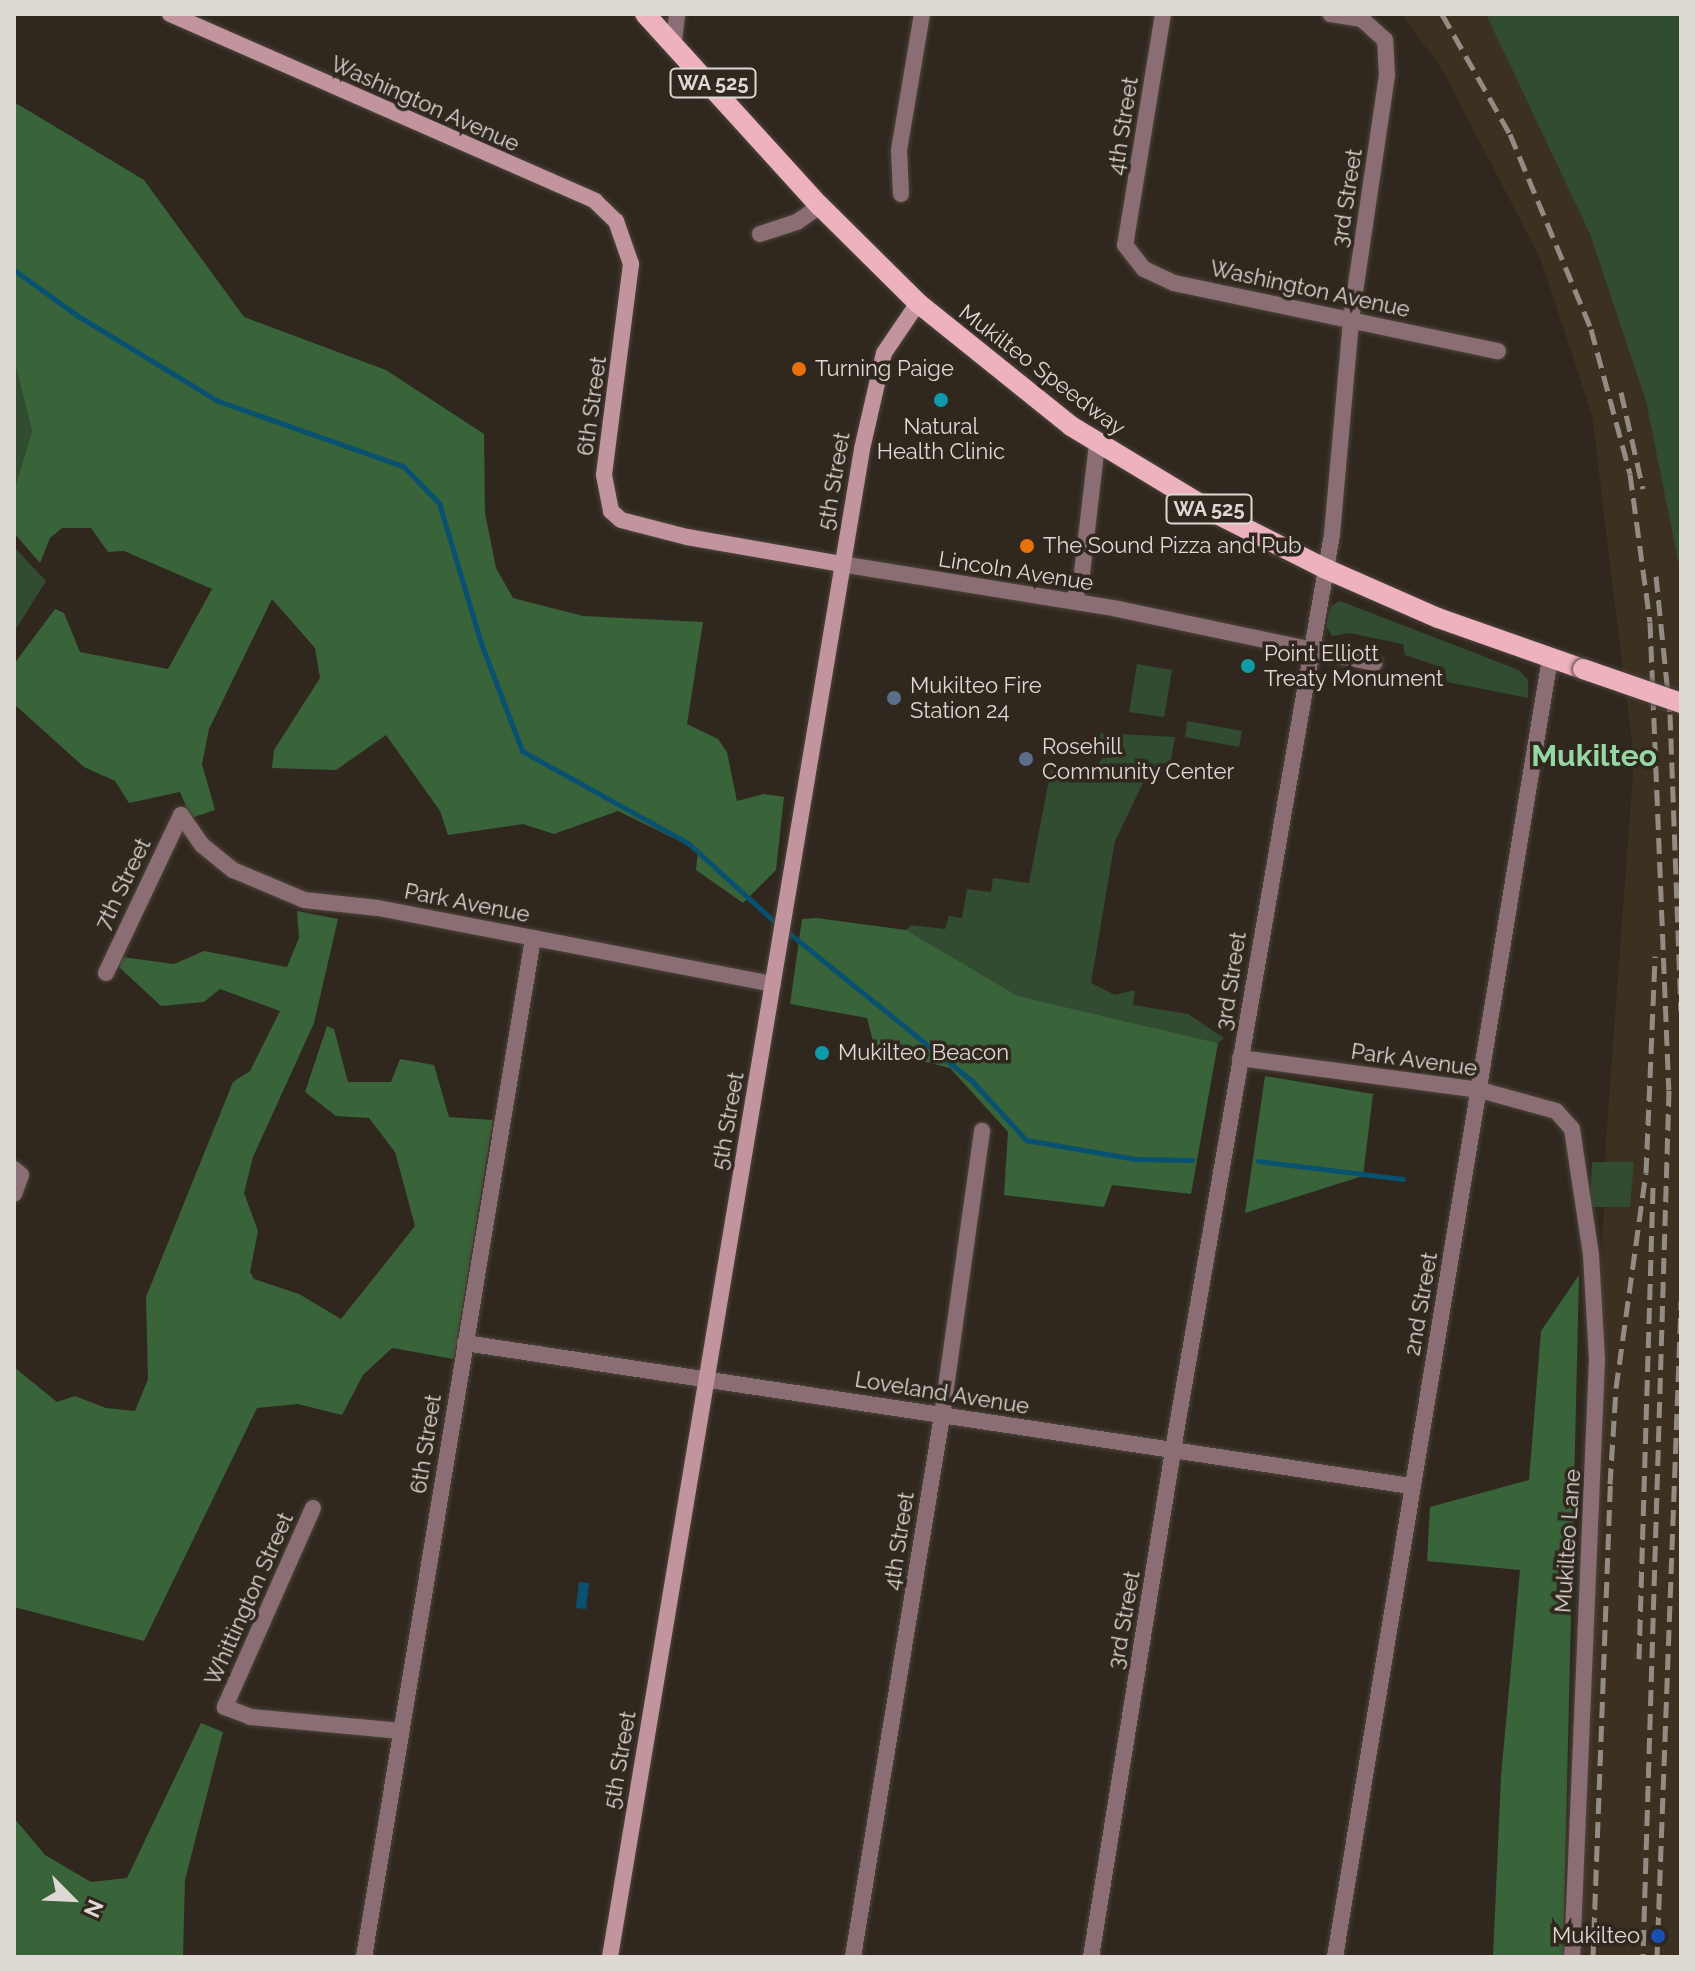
<!DOCTYPE html>
<style>
body{margin:0}
#map{position:relative;width:1695px;height:1971px;overflow:hidden;background:#30281e;font-family:Raleway,sans-serif}
div>[style]{position:absolute}
.built>*{inset:0;background:#3c3021}
.green>*{inset:0;background:#314c31}
.forest>*{inset:0;background:#396339}
.water>*{inset:0;background:#095170}
.stream>*{height:5px;margin:-2.5px;padding:0 2.5px;transform-origin:2.5px;border-radius:2.5px;background:#095170}
.roads{filter:drop-shadow(0 0 2px #4c443b) drop-shadow(0 0 2px #4c443b)}
.street>*{height:16px;margin:-8px;padding:0 8px;transform-origin:8px;border-radius:8px;background:#8b6e73}
.secondary>*{height:16px;margin:-8px;padding:0 8px;transform-origin:8px;border-radius:8px;background:#c2949d}
.primary>*{height:20px;margin:-10px;padding:0 10px;transform-origin:10px;border-radius:10px;background:#edb2bd}
.rail>*{height:5px;margin-top:-2.5px;transform-origin:0;background:repeating-linear-gradient(90deg,#928c84 0 16px,transparent 0 24px)}
.bridges{filter:drop-shadow(0 0 2px #4c443b) drop-shadow(0 0 2px #4c443b)}
.primary-bridge>*{height:20px;margin:-10px;padding:0 10px;transform-origin:10px;border-radius:10px;background:#edb2bd}
.dots>*{width:22px;height:22px;translate:-50% -50%;box-sizing:border-box;border:4px solid #30281e;border-radius:50%}
span{translate:-50% -50%;white-space:nowrap;text-align:center;line-height:1.15;-webkit-text-stroke:7px #30281e;paint-order:stroke}
.shield-label span{padding:2px 6px;background:#30281e;border:2px solid;border-radius:6px;-webkit-text-stroke-width:0}
.shield-label{font-size:20px;color:#ded9d3;font-weight:700}
.street-label{font-size:22px;color:#ded9d3}
.poi-label{font-size:22px;color:#ded9d3}
.left{translate:0 -50%;text-align:left}
.right{translate:-100% -50%;text-align:right}
.district-label{font-size:30px;color:#95d7a2;font-weight:700}
.frame{position:absolute;inset:0;border:16px solid #ded9d3;pointer-events:none}
.north{position:absolute;left:32px;top:1859px;width:80px;height:80px;-webkit-text-stroke:6px #30281e;paint-order:stroke;rotate:114deg;font-size:22px;font-weight:700;line-height:32px;text-align:center;color:#ded9d3}
.north::after{content:'';display:block;margin:auto;width:28px;height:36px;background:#ded9d3;clip-path:polygon(50% 0,100% 100%,50% 72%,0 100%)}
</style>
<div id="map">
<div class="built">
<div style="clip-path:polygon(1401px 14px,1494px 14px,1580px 195px,1649px 395px,1676px 531px,1681px 575px,1681px 1685px,1677px 1697px,1681px 1697px,1681px 1957px,1580px 1957px,1606px 1140px,1634px 760px,1592px 415px,1541px 260px,1442px 69px)"></div>
</div>
<div class="green">
<div style="clip-path:polygon(1486px 14px,1681px 14px,1681px 575px,1646px 401px,1590px 234px)"></div>
<div style="clip-path:polygon(14px 360px,32px 431px,14px 491px)"></div>
<div style="clip-path:polygon(14px 547px,46px 581px,14px 632px)"></div>
<div style="clip-path:polygon(1340px 601px,1519px 670px,1528px 680px,1528px 698px,1447px 682px,1444px 668px,1405px 655px,1403px 644px,1349px 633px,1332px 636px,1326px 626px,1331px 606px)"></div>
<div style="clip-path:polygon(1137px 664px,1172px 670px,1164px 717px,1129px 712px)"></div>
<div style="clip-path:polygon(1187px 721px,1242px 731px,1239px 747px,1185px 737px)"></div>
<div style="clip-path:polygon(1101px 733px,1175px 737px,1170px 765px,1157px 764px,1142px 785px,1115px 841px,1091px 983px,1115px 995px,1135px 990px,1133px 1005px,1188px 1014px,1224px 1038px,1218px 1043px,1018px 996px,906px 930px,911px 925px,945px 929px,949px 916px,962px 918px,967px 889px,991px 892px,993px 878px,1029px 883px,1051px 770px,1090px 776px,1107px 752px,1098px 747px)"></div>
<div style="clip-path:polygon(1592px 1162px,1634px 1162px,1630px 1207px,1590px 1207px)"></div>
</div>
<div class="forest">
<div style="clip-path:polygon(14px 102px,144px 180px,244px 317px,386px 370px,484px 434px,485px 513px,496px 568px,513px 598px,583px 616px,703px 622px,687px 724px,718px 739px,727px 752px,737px 801px,764px 794px,784px 797px,776px 870px,743px 903px,696px 870px,698px 850px,618px 811px,554px 834px,523px 824px,448px 835px,440px 811px,386px 735px,336px 770px,272px 768px,274px 750px,320px 678px,315px 648px,272px 599px,209px 729px,202px 764px,215px 810px,191px 818px,180px 792px,129px 803px,115px 781px,84px 767px,14px 704px,14px 664px,55px 609px,64px 613px,80px 652px,168px 669px,212px 589px,124px 551px,108px 552px,91px 528px,62px 528px,50px 538px,40px 563px,14px 533px,14px 491px,32px 431px,14px 360px)"></div>
<div style="clip-path:polygon(297px 911px,338px 919px,314px 1023px,253px 1157px,244px 1193px,258px 1231px,250px 1272px,254px 1279px,299px 1294px,341px 1319px,415px 1226px,395px 1152px,369px 1118px,336px 1116px,305px 1092px,327px 1026px,334px 1029px,348px 1082px,391px 1082px,400px 1059px,434px 1065px,449px 1117px,493px 1120px,454px 1359px,392px 1348px,363px 1375px,342px 1415px,298px 1404px,257px 1408px,144px 1641px,14px 1607px,14px 1367px,57px 1402px,75px 1396px,106px 1408px,135px 1411px,148px 1379px,146px 1297px,233px 1082px,250px 1071px,280px 1011px,220px 989px,204px 1002px,161px 1006px,119px 967px,122px 957px,174px 964px,204px 951px,287px 967px,299px 938px)"></div>
<div style="clip-path:polygon(816px 918px,906px 930px,1018px 996px,1218px 1043px,1191px 1194px,1112px 1185px,1104px 1207px,1004px 1195px,1008px 1132px,950px 1068px,875px 1049px,867px 1018px,790px 1004px,802px 919px)"></div>
<div style="clip-path:polygon(1265px 1076px,1373px 1094px,1363px 1176px,1245px 1213px)"></div>
<div style="clip-path:polygon(1579px 1275px,1563px 1957px,1493px 1957px,1501px 1776px,1520px 1570px,1427px 1561px,1430px 1507px,1529px 1480px,1541px 1331px)"></div>
<div style="clip-path:polygon(201px 1723px,223px 1732px,185px 1880px,183px 1957px,14px 1957px,14px 1818px,45px 1855px,91px 1882px,127px 1878px)"></div>
</div>
<div class="water">
<div style="clip-path:polygon(579px 1582px,589px 1583px,586px 1609px,576px 1608px)"></div>
</div>
<div class="stream">
<div style="left:14px;top:270px;width:79px;rotate:35.7deg"></div>
<div style="left:78px;top:316px;width:164px;rotate:31.3deg"></div>
<div style="left:218px;top:401px;width:196px;rotate:19.4deg"></div>
<div style="left:403px;top:466px;width:52px;rotate:45.8deg"></div>
<div style="left:439px;top:503px;width:149px;rotate:73.3deg"></div>
<div style="left:482px;top:646px;width:112px;rotate:69.1deg"></div>
<div style="left:522px;top:751px;width:190px;rotate:29deg"></div>
<div style="left:688px;top:843px;width:120px;rotate:42.3deg"></div>
<div style="left:785px;top:930px;width:240px;rotate:38.9deg"></div>
<div style="left:972px;top:1081px;width:80px;rotate:47.5deg"></div>
<div style="left:1026px;top:1140px;width:111px;rotate:9.9deg"></div>
<div style="left:1135px;top:1159px;width:57px;rotate:1deg"></div>
<div style="left:1258px;top:1161px;width:146px;rotate:7.1deg"></div>
</div>
<div class="roads">
<div class="street">
<div style="left:1163px;top:14px;width:234px;rotate:99.3deg"></div>
<div style="left:1125px;top:245px;width:31px;rotate:52deg"></div>
<div style="left:1144px;top:269px;width:33px;rotate:25deg"></div>
<div style="left:1174px;top:283px;width:331px;rotate:11.9deg"></div>
<div style="left:674px;top:40px;width:26px;rotate:-83deg"></div>
<div style="left:901px;top:194px;width:44px;rotate:-92.6deg"></div>
<div style="left:899px;top:150px;width:138px;rotate:-80.4deg"></div>
<div style="left:760px;top:234px;width:39px;rotate:-18deg"></div>
<div style="left:797px;top:222px;width:28px;rotate:-35deg"></div>
<div style="left:841px;top:564px;width:281px;rotate:9.2deg"></div>
<div style="left:1118px;top:609px;width:262px;rotate:11.9deg"></div>
<div style="left:1073px;top:601px;width:21px;rotate:-67deg"></div>
<div style="left:1081px;top:582px;width:139px;rotate:-83.4deg"></div>
<div style="left:106px;top:973px;width:175px;rotate:-64.6deg"></div>
<div style="left:181px;top:815px;width:37px;rotate:55deg"></div>
<div style="left:202px;top:845px;width:40px;rotate:39deg"></div>
<div style="left:233px;top:870px;width:77px;rotate:22.9deg"></div>
<div style="left:304px;top:900px;width:74px;rotate:6.2deg"></div>
<div style="left:378px;top:908px;width:402px;rotate:10.9deg"></div>
<div style="left:1240px;top:1058px;width:242px;rotate:7.6deg"></div>
<div style="left:1480px;top:1090px;width:79px;rotate:15.4deg"></div>
<div style="left:1556px;top:1111px;width:24px;rotate:48deg"></div>
<div style="left:1572px;top:1129px;width:127px;rotate:81.4deg"></div>
<div style="left:1591px;top:1255px;width:104px;rotate:86.7deg"></div>
<div style="left:1597px;top:1359px;width:599px;rotate:92.39deg"></div>
<div style="left:14px;top:1169px;width:9px;rotate:41deg"></div>
<div style="left:21px;top:1175px;width:20px;rotate:110deg"></div>
<div style="left:465px;top:1343px;width:957px;rotate:8.6deg"></div>
<div style="left:313px;top:1508px;width:218px;rotate:113.9deg"></div>
<div style="left:225px;top:1707px;width:28px;rotate:21deg"></div>
<div style="left:251px;top:1717px;width:151px;rotate:5.3deg"></div>
<div style="left:364px;top:1957px;width:1033px;rotate:-80.58deg"></div>
<div style="left:853px;top:1957px;width:548px;rotate:-80.66deg"></div>
<div style="left:942px;top:1416px;width:288px;rotate:-82deg"></div>
<div style="left:1091px;top:1957px;width:532px;rotate:-80.8deg"></div>
<div style="left:1176px;top:1432px;width:911px;rotate:-80.14deg"></div>
<div style="left:1332px;top:534px;width:216px;rotate:-84.9deg"></div>
<div style="left:1351px;top:319px;width:247px;rotate:-81.6deg"></div>
<div style="left:1387px;top:75px;width:35px;rotate:-93deg"></div>
<div style="left:1385px;top:40px;width:31px;rotate:-138deg"></div>
<div style="left:1362px;top:19px;width:32px;rotate:-171deg"></div>
<div style="left:1335px;top:1957px;width:1317px;rotate:-80.6deg"></div>
</div>
<div class="secondary">
<div style="left:170px;top:14px;width:464px;rotate:23.7deg"></div>
<div style="left:595px;top:201px;width:29px;rotate:44deg"></div>
<div style="left:616px;top:221px;width:46px;rotate:70.8deg"></div>
<div style="left:631px;top:264px;width:213px;rotate:97.3deg"></div>
<div style="left:604px;top:475px;width:37px;rotate:79deg"></div>
<div style="left:611px;top:511px;width:13px;rotate:42deg"></div>
<div style="left:621px;top:520px;width:68px;rotate:14.4deg"></div>
<div style="left:687px;top:537px;width:156px;rotate:9.9deg"></div>
<div style="left:610px;top:1957px;width:1529px;rotate:-80.51deg"></div>
<div style="left:862px;top:449px;width:98px;rotate:-77.1deg"></div>
<div style="left:884px;top:353px;width:60px;rotate:-55.8deg"></div>
</div>
<div class="primary">
<div style="left:645px;top:14px;width:260px;rotate:47.7deg"></div>
<div style="left:820px;top:206px;width:138px;rotate:44.7deg"></div>
<div style="left:918px;top:303px;width:196px;rotate:38.8deg"></div>
<div style="left:1071px;top:426px;width:170px;rotate:31.1deg"></div>
<div style="left:1217px;top:514px;width:120px;rotate:26.8deg"></div>
<div style="left:1324px;top:568px;width:124px;rotate:23.7deg"></div>
<div style="left:1438px;top:618px;width:154px;rotate:19.4deg"></div>
</div>
</div>
<div class="rail">
<div style="left:1442px;top:14px;width:138px;rotate:60.5deg"></div>
<div style="left:1510px;top:134px;width:211px;rotate:67.4deg"></div>
<div style="left:1591px;top:329px;width:150px;rotate:74.9deg"></div>
<div style="left:1630px;top:474px;width:149px;rotate:82.3deg"></div>
<div style="left:1650px;top:622px;width:468px;rotate:87.7deg"></div>
<div style="left:1669px;top:1090px;width:867px;rotate:91.72deg"></div>
<div style="left:1621px;top:392px;width:99px;rotate:77.2deg"></div>
<div style="left:1656px;top:576px;width:139px;rotate:84.2deg"></div>
<div style="left:1670px;top:714px;width:297px;rotate:87.9deg"></div>
<div style="left:1639px;top:1659px;width:472px;rotate:-88.3deg"></div>
<div style="left:1593px;top:1957px;width:473px;rotate:-87.9deg"></div>
<div style="left:1610px;top:1484px;width:96px;rotate:-86.4deg"></div>
<div style="left:1616px;top:1388px;width:217px;rotate:-82.1deg"></div>
<div style="left:1646px;top:1173px;width:217px;rotate:-87.6deg"></div>
<div style="left:1657px;top:1957px;width:656px;rotate:-87.9deg"></div>
</div>
<div class="bridges">
<div class="primary-bridge">
<div style="left:1583px;top:669px;width:104px;rotate:19.1deg"></div>
</div>
</div>
<div class="dots">
<div style="left:799px;top:369px;background:#e8710a"></div>
<div style="left:941px;top:400px;background:#0f9aa8"></div>
<div style="left:1027px;top:546px;background:#e8710a"></div>
<div style="left:1248px;top:666px;background:#0f9aa8"></div>
<div style="left:894px;top:698px;background:#5c6f8a"></div>
<div style="left:1026px;top:759px;background:#5c6f8a"></div>
<div style="left:822px;top:1053px;background:#0f9aa8"></div>
<div style="left:1658px;top:1936px;background:#1a4fb4"></div>
</div>
<div class="shield-label">
<span style="left:713px;top:83px">WA 525</span>
<span style="left:1209px;top:509px">WA 525</span>
</div>
<div class="street-label">
<span style="left:425px;top:104px;rotate:24deg">Washington Avenue</span>
<span style="left:1123px;top:126px;rotate:-81deg">4th Street</span>
<span style="left:1347px;top:198px;rotate:-81deg">3rd Street</span>
<span style="left:1310px;top:289px;rotate:12deg">Washington Avenue</span>
<span style="left:1042px;top:370px;rotate:37deg">Mukilteo Speedway</span>
<span style="left:592px;top:406px;rotate:-82deg">6th Street</span>
<span style="left:834px;top:481px;rotate:-80deg">5th Street</span>
<span style="left:1016px;top:571px;rotate:9deg">Lincoln Avenue</span>
<span style="left:123px;top:884px;rotate:-64deg">7th Street</span>
<span style="left:467px;top:903px;rotate:11deg">Park Avenue</span>
<span style="left:1231px;top:981px;rotate:-81deg">3rd Street</span>
<span style="left:1414px;top:1060px;rotate:8deg">Park Avenue</span>
<span style="left:728px;top:1121px;rotate:-80deg">5th Street</span>
<span style="left:1421px;top:1304px;rotate:-80deg">2nd Street</span>
<span style="left:942px;top:1393px;rotate:9deg">Loveland Avenue</span>
<span style="left:426px;top:1444px;rotate:-81deg">6th Street</span>
<span style="left:899px;top:1541px;rotate:-81deg">4th Street</span>
<span style="left:1568px;top:1541px;rotate:-86deg">Mukilteo Lane</span>
<span style="left:249px;top:1599px;rotate:-66deg">Whittington Street</span>
<span style="left:1124px;top:1620px;rotate:-80deg">3rd Street</span>
<span style="left:620px;top:1760px;rotate:-80deg">5th Street</span>
</div>
<div class="poi-label">
<span class="left" style="left:815px;top:369px">Turning Paige</span>
<span style="left:941px;top:439px">Natural<br>Health Clinic</span>
<span class="left" style="left:1043px;top:546px">The Sound Pizza and Pub</span>
<span class="left" style="left:1264px;top:666px">Point Elliott<br>Treaty Monument</span>
<span class="left" style="left:910px;top:698px">Mukilteo Fire<br>Station 24</span>
<span class="left" style="left:1042px;top:759px">Rosehill<br>Community Center</span>
<span class="left" style="left:838px;top:1053px">Mukilteo Beacon</span>
<span class="right" style="left:1640px;top:1936px">Mukilteo</span>
</div>
<div class="district-label">
<span style="left:1594px;top:756px">Mukilteo</span>
</div>
<div class="frame"></div>
<div class="north">N</div>
</div>
